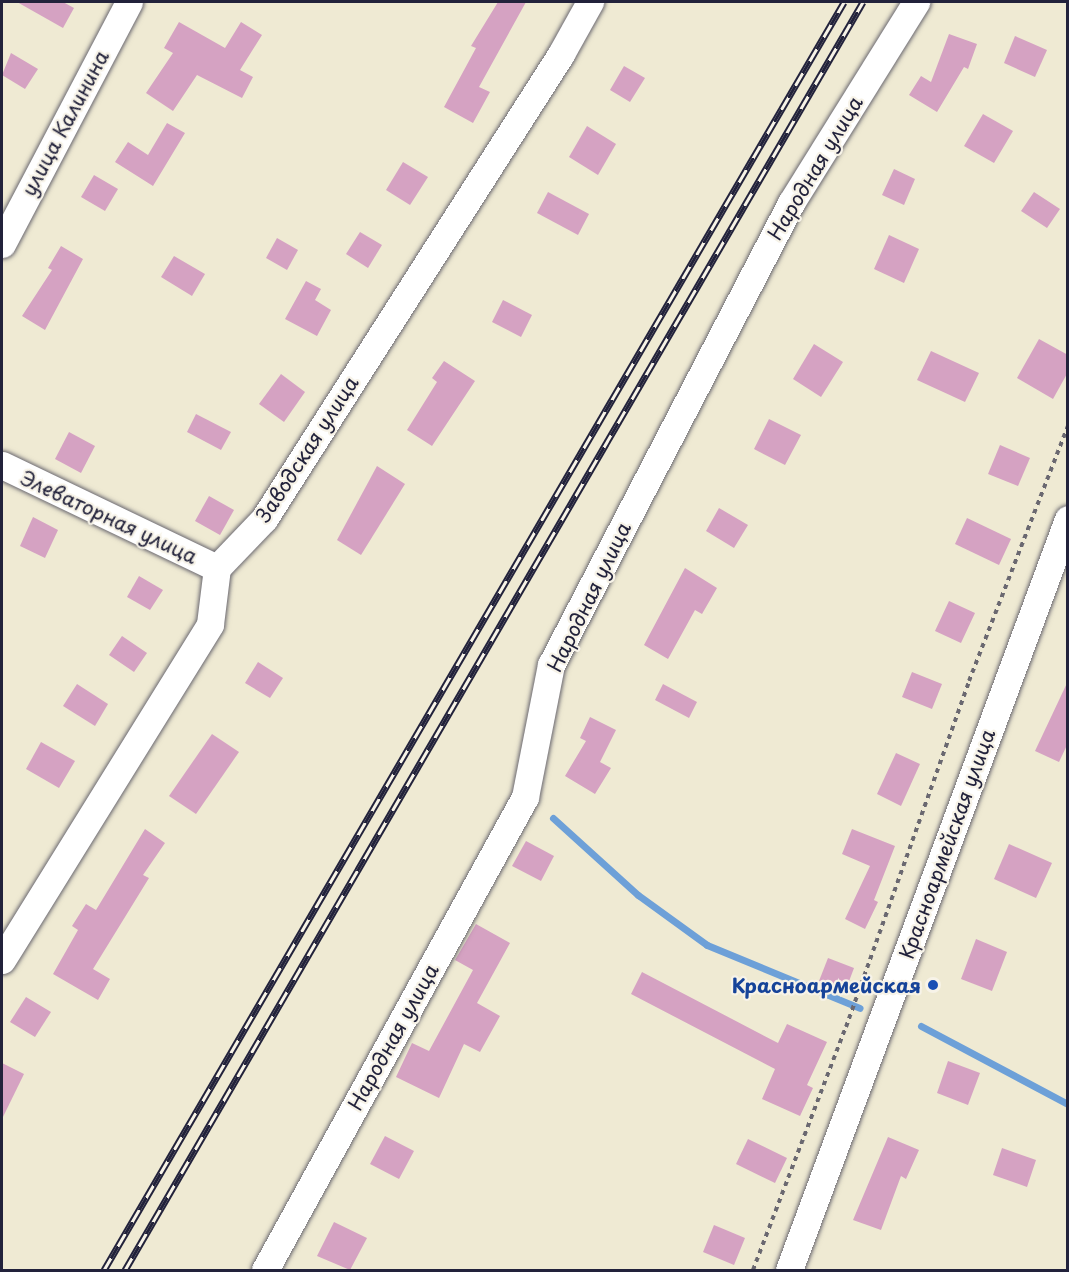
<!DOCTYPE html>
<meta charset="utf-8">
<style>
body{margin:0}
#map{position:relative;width:1069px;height:1272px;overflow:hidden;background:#efead3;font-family:"Playpen Sans",sans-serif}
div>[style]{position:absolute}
.stream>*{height:7px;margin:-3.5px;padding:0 3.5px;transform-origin:3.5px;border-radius:3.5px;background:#6da0d8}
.building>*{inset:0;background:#d5a2c2}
.path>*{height:4px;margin-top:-2px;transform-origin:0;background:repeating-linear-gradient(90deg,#6a6870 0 4.5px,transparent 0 9px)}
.roads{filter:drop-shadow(0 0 2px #6a6870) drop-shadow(0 0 2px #6a6870)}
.minor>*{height:27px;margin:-13.5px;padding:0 13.5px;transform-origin:13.5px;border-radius:13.5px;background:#fff}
.rail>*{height:7px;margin-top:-3.5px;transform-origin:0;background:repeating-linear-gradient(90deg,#f7f3e8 0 14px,#22223b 0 28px);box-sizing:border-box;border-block:2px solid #22223b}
.dots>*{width:16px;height:16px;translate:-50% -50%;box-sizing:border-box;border:3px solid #f7f3e8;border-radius:50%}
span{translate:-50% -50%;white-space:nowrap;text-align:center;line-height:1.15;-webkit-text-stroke:4.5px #f7f3e8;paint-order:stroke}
.street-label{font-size:20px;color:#22223b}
.transit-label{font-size:20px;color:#164399;font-weight:700}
.right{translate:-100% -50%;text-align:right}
.frame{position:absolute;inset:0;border:3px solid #22223b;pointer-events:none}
</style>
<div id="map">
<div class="stream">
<div style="left:553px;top:818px;width:115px;rotate:42.2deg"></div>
<div style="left:638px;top:895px;width:85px;rotate:35.9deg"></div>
<div style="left:707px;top:945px;width:165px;rotate:22.4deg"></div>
<div style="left:921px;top:1026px;width:166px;rotate:28deg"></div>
</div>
<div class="building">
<div style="clip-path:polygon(17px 2px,63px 2px,74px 8px,63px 28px)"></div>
<div style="clip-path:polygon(498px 2px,526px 2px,479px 87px,490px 92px,473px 123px,444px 107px,476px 48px,471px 46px)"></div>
<div style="clip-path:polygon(179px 22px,225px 48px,241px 22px,262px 35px,240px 70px,253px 77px,242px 98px,197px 75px,173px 111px,146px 93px,173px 53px,164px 48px)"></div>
<div style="clip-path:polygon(949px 34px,977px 44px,968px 69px,964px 67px,937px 112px,909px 95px,921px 76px,931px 82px)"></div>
<div style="clip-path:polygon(1015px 36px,1047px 50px,1035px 77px,1004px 63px)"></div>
<div style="clip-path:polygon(11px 53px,38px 69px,25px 89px,2px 75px)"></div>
<div style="clip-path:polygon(624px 66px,645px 78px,630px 102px,610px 90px)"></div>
<div style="clip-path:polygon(983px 114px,1013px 131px,994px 163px,964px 146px)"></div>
<div style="clip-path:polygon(167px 123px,185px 133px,153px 186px,115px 162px,128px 142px,148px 155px)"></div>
<div style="clip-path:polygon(587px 126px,616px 144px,598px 175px,569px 157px)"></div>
<div style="clip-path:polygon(403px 162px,428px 177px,410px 205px,386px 190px)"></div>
<div style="clip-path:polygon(894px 169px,915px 179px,904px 205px,882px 195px)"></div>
<div style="clip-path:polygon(94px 175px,118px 189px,105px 211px,81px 197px)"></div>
<div style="clip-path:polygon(548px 192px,589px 214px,578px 235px,537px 213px)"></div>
<div style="clip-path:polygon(1034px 192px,1060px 209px,1047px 228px,1021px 211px)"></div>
<div style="clip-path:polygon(360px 232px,382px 245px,368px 268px,346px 254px)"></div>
<div style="clip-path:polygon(889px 235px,919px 249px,904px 283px,874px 269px)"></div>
<div style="clip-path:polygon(277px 238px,298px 250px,287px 270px,266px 258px)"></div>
<div style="clip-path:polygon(61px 246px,83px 259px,45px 330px,22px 316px,52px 270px,48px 268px)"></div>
<div style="clip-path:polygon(174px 256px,205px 274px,192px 296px,161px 277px)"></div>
<div style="clip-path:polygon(306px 281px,321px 289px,315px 300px,331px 310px,317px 336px,285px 319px)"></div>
<div style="clip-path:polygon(503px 300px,532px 315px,521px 337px,492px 322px)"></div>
<div style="clip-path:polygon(1039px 339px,1068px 355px,1068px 372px,1053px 399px,1017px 378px)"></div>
<div style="clip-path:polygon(814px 344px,843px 362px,821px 397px,793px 379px)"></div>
<div style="clip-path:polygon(931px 351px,979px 373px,965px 402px,917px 380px)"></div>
<div style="clip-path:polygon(444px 361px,475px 381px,432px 446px,407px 430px,437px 382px,432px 378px)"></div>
<div style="clip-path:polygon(281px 374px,305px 392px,284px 422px,259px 404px)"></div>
<div style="clip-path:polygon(196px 414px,231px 432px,221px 450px,187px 432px)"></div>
<div style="clip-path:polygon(769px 419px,801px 435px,785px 465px,754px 449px)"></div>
<div style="clip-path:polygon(69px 432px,95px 446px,81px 473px,55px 459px)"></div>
<div style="clip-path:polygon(1000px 445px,1030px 458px,1018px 486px,988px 474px)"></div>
<div style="clip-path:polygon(377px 466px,405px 484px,361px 555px,337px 540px)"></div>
<div style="clip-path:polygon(209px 496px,234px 510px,220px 535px,195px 521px)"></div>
<div style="clip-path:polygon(719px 508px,748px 525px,734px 548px,706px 531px)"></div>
<div style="clip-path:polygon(33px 517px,58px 530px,45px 558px,20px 546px)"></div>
<div style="clip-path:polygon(967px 518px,1011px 539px,999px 565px,955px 544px)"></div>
<div style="clip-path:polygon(685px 568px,717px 588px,702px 614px,695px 610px,668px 659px,644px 645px)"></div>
<div style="clip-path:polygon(139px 576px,163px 590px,150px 610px,127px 597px)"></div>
<div style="clip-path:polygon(949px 601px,975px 613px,961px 643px,935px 631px)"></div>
<div style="clip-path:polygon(122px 636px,147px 653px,134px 672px,109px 655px)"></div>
<div style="clip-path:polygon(258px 662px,283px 678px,270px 698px,245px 683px)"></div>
<div style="clip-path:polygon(912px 672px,942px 684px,932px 709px,902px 697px)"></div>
<div style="clip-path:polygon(1068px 681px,1068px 743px,1059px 762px,1035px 751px)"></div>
<div style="clip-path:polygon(77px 684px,108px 704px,95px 726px,63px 706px)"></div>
<div style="clip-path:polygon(663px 684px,697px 702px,689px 718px,655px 700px)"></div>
<div style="clip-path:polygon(590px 717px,616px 730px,600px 762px,611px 768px,595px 794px,565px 776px,586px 741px,580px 738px)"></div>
<div style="clip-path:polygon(212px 734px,239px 752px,196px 814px,169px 796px)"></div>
<div style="clip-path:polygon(41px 742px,75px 761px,59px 788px,26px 769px)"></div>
<div style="clip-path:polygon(896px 753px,920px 764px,901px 806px,877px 794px)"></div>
<div style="clip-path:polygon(145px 829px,165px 843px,143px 875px,149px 878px,93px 969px,110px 979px,98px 1000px,53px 974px,78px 930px,72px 926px,86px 904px,96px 910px)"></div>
<div style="clip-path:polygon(852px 829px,895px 846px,874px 900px,878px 902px,865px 929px,845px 919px,870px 866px,842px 854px)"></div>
<div style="clip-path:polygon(526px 841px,554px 856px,541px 881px,512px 866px)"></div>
<div style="clip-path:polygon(1009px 844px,1052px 863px,1036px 898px,994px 879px)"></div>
<div style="clip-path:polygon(476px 924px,510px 943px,477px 1003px,500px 1016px,480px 1052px,464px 1044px,439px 1098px,396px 1077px,412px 1043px,429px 1051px,473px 970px,455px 960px)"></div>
<div style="clip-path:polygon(976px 939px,1007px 952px,992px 991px,961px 979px)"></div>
<div style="clip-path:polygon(828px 958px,854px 968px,845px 992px,819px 981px)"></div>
<div style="clip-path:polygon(642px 972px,778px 1043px,787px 1024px,827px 1042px,807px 1085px,813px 1088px,800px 1116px,762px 1099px,775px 1069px,631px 994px)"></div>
<div style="clip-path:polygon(26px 997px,51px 1012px,35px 1037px,10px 1022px)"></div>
<div style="clip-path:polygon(948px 1061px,980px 1073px,968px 1105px,937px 1093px)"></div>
<div style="clip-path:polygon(2px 1063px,24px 1074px,2px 1119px)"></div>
<div style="clip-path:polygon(385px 1136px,414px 1151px,399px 1179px,370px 1164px)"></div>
<div style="clip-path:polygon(888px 1137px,919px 1150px,906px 1179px,901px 1176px,881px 1230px,853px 1220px)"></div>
<div style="clip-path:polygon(748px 1139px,787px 1158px,775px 1183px,736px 1164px)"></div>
<div style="clip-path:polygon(1002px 1148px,1036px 1160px,1027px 1187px,993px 1175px)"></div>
<div style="clip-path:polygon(334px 1222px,367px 1238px,350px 1270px,317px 1256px)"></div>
<div style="clip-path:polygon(714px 1225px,745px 1238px,734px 1265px,703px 1252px)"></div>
</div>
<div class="path">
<div style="left:753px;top:1270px;width:260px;rotate:-69.1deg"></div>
<div style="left:846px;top:1027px;width:367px;rotate:-70.4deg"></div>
<div style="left:969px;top:681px;width:274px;rotate:-68.8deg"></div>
</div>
<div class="roads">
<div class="minor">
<div style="left:2px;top:244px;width:273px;rotate:-62.3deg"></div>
<div style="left:2px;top:465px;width:238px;rotate:25.6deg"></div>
<div style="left:2px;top:960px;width:395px;rotate:-58.2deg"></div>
<div style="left:210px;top:624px;width:56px;rotate:-82.9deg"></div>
<div style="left:217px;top:568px;width:68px;rotate:-46.2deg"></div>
<div style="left:264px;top:519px;width:552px;rotate:-57.43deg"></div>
<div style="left:561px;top:54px;width:60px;rotate:-60.9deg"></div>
<div style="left:265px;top:1270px;width:540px;rotate:-61.2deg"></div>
<div style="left:525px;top:797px;width:135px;rotate:-78.9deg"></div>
<div style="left:551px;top:665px;width:521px;rotate:-62.55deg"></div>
<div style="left:791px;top:203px;width:237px;rotate:-58.1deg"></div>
<div style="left:789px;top:1270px;width:801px;rotate:-69.62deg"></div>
</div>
</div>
<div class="rail">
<div style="left:104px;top:1270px;width:1468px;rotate:-59.73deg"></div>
<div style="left:125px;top:1270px;width:1467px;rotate:-59.8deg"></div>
</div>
<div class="dots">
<div style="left:933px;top:985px;background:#1a4fb4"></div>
</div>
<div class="street-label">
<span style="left:65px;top:123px;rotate:-62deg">улица Калинина</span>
<span style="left:815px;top:168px;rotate:-59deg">Народная улица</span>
<span style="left:307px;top:449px;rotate:-57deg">Заводская улица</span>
<span style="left:109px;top:517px;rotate:25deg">Элеваторная улица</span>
<span style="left:589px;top:597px;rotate:-64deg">Народная улица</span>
<span style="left:947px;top:844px;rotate:-70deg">Красноармейская улица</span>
<span style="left:393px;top:1037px;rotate:-61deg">Народная улица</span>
</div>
<div class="transit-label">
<span class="right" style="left:921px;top:985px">Красноармейская</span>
</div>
<div class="frame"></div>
</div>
